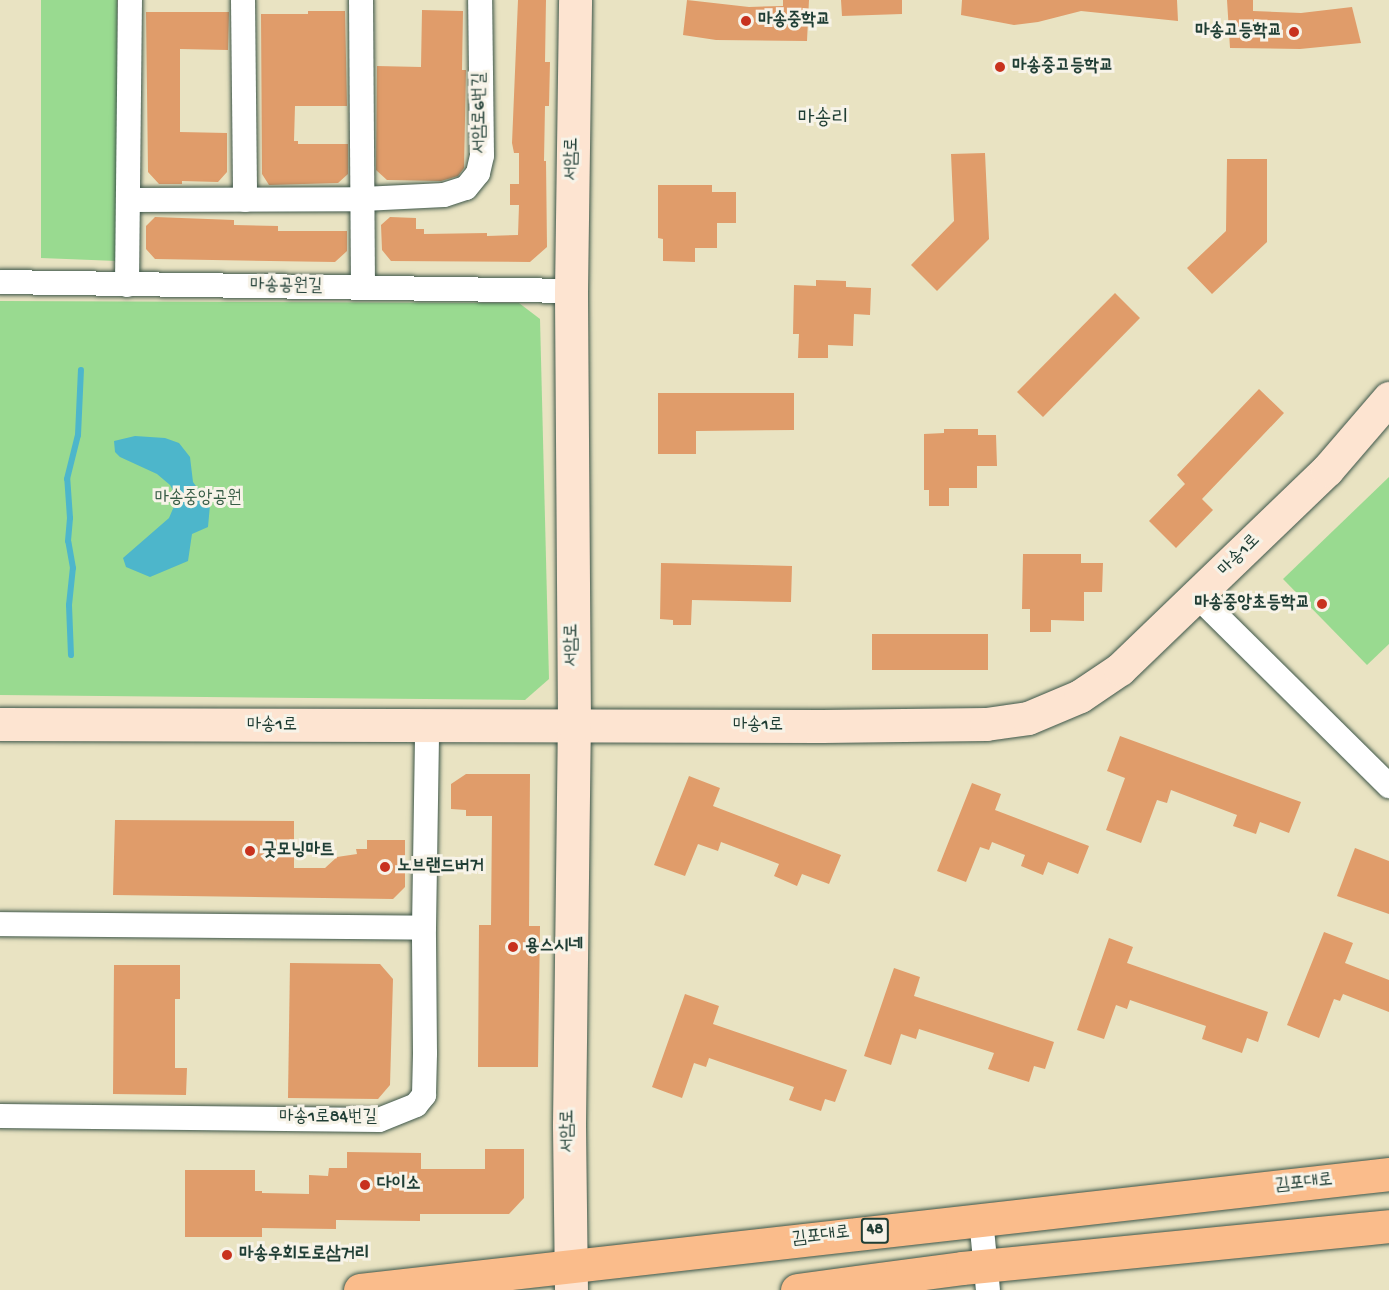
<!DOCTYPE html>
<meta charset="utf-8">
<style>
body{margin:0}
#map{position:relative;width:1389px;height:1290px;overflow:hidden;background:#e9e3c2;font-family:"Gochi Hand","Poor Story",sans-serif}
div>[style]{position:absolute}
.green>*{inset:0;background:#99da90}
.water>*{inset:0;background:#4db6cb}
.stream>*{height:6px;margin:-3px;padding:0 3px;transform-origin:3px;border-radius:3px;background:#4db6cb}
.building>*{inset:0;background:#e09c6a}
.roads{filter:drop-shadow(0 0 2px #3d5649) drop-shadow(0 0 2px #3d5649)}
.street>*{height:24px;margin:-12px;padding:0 12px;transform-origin:12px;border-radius:12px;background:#fff}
.secondary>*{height:33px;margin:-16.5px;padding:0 16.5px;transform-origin:16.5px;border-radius:16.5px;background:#fde4d1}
.primary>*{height:33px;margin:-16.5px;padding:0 16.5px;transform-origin:16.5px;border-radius:16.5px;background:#fabc8b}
.dots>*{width:16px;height:16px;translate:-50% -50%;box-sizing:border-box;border:3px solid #f7f3e8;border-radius:50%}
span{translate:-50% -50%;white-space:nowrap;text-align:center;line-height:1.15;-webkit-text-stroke:6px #f7f3e8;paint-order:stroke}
.shield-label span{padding:2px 4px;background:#f7f3e8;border:2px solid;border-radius:4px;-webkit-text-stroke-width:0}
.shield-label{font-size:16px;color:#1f3d34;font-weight:700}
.poi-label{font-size:18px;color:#1f3d34;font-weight:700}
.left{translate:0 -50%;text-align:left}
.right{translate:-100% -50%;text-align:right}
.street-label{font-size:18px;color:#1f3d34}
.park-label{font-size:18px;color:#375c46}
.quarter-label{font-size:21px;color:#1f3d34}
</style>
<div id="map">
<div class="green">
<div style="clip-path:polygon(41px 0,117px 0,117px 261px,41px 258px)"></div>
<div style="clip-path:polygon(0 301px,519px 303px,540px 319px,549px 679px,525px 700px,0 695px)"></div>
<div style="clip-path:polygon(1389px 477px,1389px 644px,1367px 665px,1283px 579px)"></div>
</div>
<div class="water">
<div style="clip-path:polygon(135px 436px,165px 438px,179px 443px,190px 457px,193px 482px,210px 505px,208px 527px,192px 534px,188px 561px,150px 577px,126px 567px,123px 558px,169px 518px,175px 504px,175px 494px,170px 485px,157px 474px,120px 457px,115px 452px,114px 441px)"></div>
</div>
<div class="stream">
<div style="left:71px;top:655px;width:50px;rotate:-92.3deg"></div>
<div style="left:69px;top:605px;width:37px;rotate:-84deg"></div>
<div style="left:73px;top:568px;width:27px;rotate:-100deg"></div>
<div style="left:68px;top:541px;width:23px;rotate:-85deg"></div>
<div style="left:70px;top:518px;width:39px;rotate:-94deg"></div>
<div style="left:67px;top:479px;width:45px;rotate:-76deg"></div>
<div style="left:78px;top:435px;width:65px;rotate:-87.4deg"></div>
</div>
<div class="building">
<div style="clip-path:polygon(518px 0,546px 0,545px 62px,550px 62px,549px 106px,545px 106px,544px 161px,546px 161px,547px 247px,530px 262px,391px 261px,382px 250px,381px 225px,390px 217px,416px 218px,416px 229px,424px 229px,424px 234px,487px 233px,487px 236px,518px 235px,519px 205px,510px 205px,510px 184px,519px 184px,519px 153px,514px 153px,512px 143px)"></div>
<div style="clip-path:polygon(687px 0,749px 7px,783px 6px,783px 0,809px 0,807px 41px,716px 40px,683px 35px)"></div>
<div style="clip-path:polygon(841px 0,902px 0,902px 14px,842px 16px)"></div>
<div style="clip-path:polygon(962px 0,1177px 0,1178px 21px,1081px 11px,1038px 22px,1014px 25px,961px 15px)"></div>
<div style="clip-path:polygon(1227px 0,1253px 0,1253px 11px,1301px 13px,1352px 7px,1361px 43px,1300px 49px,1230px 48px)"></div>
<div style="clip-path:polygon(422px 10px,463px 11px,462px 70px,466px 70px,464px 168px,458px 176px,441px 181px,387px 180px,376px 170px,377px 66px,421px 67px)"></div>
<div style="clip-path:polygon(308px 11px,345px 11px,347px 106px,295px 106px,294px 141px,298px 141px,298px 144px,348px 144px,348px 174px,338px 183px,269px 185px,262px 174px,261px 14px,308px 14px)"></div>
<div style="clip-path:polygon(146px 12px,229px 12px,228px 50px,180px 49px,180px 132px,227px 133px,227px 172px,218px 182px,182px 181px,182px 184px,159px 184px,148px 172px)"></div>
<div style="clip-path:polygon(985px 153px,989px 239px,937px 291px,911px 265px,954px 221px,951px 154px)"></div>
<div style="clip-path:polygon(1227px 159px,1267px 159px,1267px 242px,1212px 294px,1187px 268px,1226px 231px)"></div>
<div style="clip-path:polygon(658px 185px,712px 185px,712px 192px,736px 192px,736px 223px,717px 223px,717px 248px,695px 248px,695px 262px,663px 261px,663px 239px,658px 238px)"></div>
<div style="clip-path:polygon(155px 217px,234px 220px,234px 225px,278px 226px,278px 231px,347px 231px,347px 251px,335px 262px,155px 259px,146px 249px,146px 226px)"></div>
<div style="clip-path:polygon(816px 280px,846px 281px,846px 287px,871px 288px,870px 315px,854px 314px,853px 346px,828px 345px,828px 358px,798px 358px,799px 334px,793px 334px,794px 285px,816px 286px)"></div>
<div style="clip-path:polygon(1115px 293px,1140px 318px,1043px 417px,1017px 392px)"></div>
<div style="clip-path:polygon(1259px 389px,1284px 413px,1202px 499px,1213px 510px,1176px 548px,1149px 521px,1185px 484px,1177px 475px)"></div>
<div style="clip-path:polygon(658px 393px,794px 393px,794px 430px,696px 431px,696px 454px,658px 454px)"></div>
<div style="clip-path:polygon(944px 429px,978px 429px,978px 435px,996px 435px,997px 466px,977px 466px,977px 488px,949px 488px,949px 506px,929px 506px,929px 490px,924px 490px,924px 434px,944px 433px)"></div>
<div style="clip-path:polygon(1023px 554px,1081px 554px,1081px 563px,1103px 563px,1102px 592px,1084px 592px,1084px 621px,1051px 620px,1051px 632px,1030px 632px,1030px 609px,1022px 609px)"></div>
<div style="clip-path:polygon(661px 563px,792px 566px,791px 602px,692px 600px,691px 625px,673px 625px,673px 620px,660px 619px)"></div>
<div style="clip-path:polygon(872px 634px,988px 634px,988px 670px,872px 670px)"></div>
<div style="clip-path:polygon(1120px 736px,1301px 802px,1289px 833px,1260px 822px,1256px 834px,1233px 826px,1237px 815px,1171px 790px,1167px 803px,1157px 800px,1141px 843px,1106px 830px,1125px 778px,1107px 771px)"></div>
<div style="clip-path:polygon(466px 774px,530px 774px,529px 926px,540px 926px,538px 1067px,478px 1067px,479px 925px,491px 925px,492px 816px,466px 816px,466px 810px,451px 809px,451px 784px)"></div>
<div style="clip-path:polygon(689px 776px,720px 788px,713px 806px,841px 855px,829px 884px,802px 874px,797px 886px,774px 876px,779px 864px,721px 842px,718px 851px,698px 844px,685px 876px,654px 865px)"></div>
<div style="clip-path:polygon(972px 783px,1001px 794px,995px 810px,1089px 846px,1078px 874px,1048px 862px,1043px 875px,1021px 866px,1025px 855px,992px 842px,989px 850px,980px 847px,966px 882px,937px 871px)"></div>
<div style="clip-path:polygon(115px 820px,294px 821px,294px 868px,325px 868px,337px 857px,357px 854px,356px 849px,367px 849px,367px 840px,405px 840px,405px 887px,393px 899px,113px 895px)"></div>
<div style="clip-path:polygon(1355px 848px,1389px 861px,1389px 914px,1337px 896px)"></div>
<div style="clip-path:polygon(1324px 932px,1353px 943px,1345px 963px,1389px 980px,1389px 1012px,1343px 994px,1340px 1001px,1334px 999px,1319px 1038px,1287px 1025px)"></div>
<div style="clip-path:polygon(1109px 938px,1133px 947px,1127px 963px,1268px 1012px,1258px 1042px,1247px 1038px,1242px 1053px,1202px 1039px,1206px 1026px,1130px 1000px,1127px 1009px,1116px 1005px,1104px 1039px,1077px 1030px)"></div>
<div style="clip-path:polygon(290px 963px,380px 964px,393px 979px,390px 1085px,378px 1099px,288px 1098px)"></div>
<div style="clip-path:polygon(114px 965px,180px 965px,180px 999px,175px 999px,175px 1068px,187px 1068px,186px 1095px,113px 1094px)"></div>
<div style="clip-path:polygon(894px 968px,920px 977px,914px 996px,1054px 1042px,1045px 1069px,1034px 1066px,1029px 1082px,988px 1069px,994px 1053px,919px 1029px,916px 1039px,901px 1034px,891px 1065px,864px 1056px)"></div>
<div style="clip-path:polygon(685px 994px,719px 1006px,713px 1024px,847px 1070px,835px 1102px,825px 1099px,821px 1111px,789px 1100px,794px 1087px,709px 1058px,706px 1067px,694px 1063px,682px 1098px,652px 1087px)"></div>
<div style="clip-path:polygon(485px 1149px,524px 1149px,524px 1198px,509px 1214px,420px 1214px,420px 1221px,336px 1220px,336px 1229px,262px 1228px,262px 1237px,185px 1237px,185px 1170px,255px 1170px,255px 1191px,262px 1191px,262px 1193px,309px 1194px,309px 1175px,328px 1176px,329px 1168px,347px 1168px,347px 1152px,421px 1153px,421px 1169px,485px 1169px)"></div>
</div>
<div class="roads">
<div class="street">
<div style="left:243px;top:0;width:200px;rotate:89.4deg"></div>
<div style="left:361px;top:0;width:288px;rotate:89.6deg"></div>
<div style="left:129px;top:200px;width:234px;rotate:-0.2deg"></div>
<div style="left:363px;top:199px;width:81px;rotate:-2.8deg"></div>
<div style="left:444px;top:195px;width:23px;rotate:-18deg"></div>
<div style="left:466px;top:188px;width:19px;rotate:-51deg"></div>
<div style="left:478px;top:173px;width:18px;rotate:-77deg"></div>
<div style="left:482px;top:155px;width:155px;rotate:-90.7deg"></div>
<div style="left:0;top:282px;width:571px;rotate:0.9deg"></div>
<div style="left:127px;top:285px;width:285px;rotate:-89.4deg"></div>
<div style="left:1198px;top:597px;width:269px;rotate:44.7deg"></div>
<div style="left:0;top:924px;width:424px;rotate:0.5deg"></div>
<div style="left:0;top:1116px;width:379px;rotate:0.6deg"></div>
<div style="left:379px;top:1120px;width:40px;rotate:-22deg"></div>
<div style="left:416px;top:1105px;width:13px;rotate:-51deg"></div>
<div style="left:424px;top:1095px;width:42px;rotate:-88.6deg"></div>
<div style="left:425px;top:1053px;width:125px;rotate:-90.5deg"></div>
<div style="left:424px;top:928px;width:202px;rotate:-89.1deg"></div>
<div style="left:981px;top:1219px;width:71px;rotate:84.4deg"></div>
</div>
<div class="secondary">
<div style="left:0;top:724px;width:822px;rotate:0.14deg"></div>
<div style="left:822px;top:726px;width:164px;rotate:-0.7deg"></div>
<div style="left:986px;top:724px;width:42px;rotate:-8.1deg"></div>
<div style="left:1028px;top:718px;width:56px;rotate:-22.9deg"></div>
<div style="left:1080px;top:696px;width:48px;rotate:-34deg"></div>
<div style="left:1120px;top:669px;width:287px;rotate:-43.9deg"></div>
<div style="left:1327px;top:470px;width:95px;rotate:-49.3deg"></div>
<div style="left:571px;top:1290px;width:166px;rotate:-90.7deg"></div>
<div style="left:569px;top:1124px;width:399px;rotate:-89.3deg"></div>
<div style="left:574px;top:725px;width:434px;rotate:-90.4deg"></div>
<div style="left:571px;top:291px;width:291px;rotate:-89.2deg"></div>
</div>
<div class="primary">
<div style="left:360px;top:1290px;width:1036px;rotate:-6.43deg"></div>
<div style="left:797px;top:1290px;width:166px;rotate:-7.6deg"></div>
<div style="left:962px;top:1268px;width:429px;rotate:-5.6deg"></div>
</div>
</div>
<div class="dots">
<div style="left:746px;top:21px;background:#c8321e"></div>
<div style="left:1294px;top:32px;background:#c8321e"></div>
<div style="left:1000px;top:67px;background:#c8321e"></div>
<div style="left:1322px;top:604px;background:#c8321e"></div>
<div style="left:250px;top:851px;background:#c8321e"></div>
<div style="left:385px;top:867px;background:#c8321e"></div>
<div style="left:513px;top:947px;background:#c8321e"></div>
<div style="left:365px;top:1185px;background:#c8321e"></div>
<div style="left:227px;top:1255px;background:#c8321e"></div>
</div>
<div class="shield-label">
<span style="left:875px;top:1231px">48</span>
</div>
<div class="poi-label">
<span class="left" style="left:758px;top:21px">마송중학교</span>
<span class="right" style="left:1282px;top:32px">마송고등학교</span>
<span class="left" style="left:1012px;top:67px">마송중고등학교</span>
<span class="right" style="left:1310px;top:604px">마송중앙초등학교</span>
<span class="left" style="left:262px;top:851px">굿모닝마트</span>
<span class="left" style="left:397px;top:867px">노브랜드버거</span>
<span class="left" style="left:525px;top:947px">용스시네</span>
<span class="left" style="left:377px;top:1185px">다이소</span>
<span class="left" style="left:239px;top:1255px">마송우회도로삼거리</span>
</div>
<div class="street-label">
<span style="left:481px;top:113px;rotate:-90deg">서암로6번길</span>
<span style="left:573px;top:159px;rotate:-89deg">서암로</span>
<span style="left:286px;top:287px;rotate:1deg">마송공원길</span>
<span style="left:1240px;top:556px;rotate:-45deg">마송1로</span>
<span style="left:573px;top:645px;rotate:-90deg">서암로</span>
<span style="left:272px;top:726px">마송1로</span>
<span style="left:758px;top:726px">마송1로</span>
<span style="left:328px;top:1118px">마송1로84번길</span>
<span style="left:569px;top:1131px;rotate:-90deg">서암로</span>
<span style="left:1304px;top:1184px;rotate:-6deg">김포대로</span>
<span style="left:821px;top:1237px;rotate:-7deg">김포대로</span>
</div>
<div class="park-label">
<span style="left:198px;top:499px">마송중앙공원</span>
</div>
<div class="quarter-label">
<span style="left:823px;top:120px">마송리</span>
</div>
</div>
